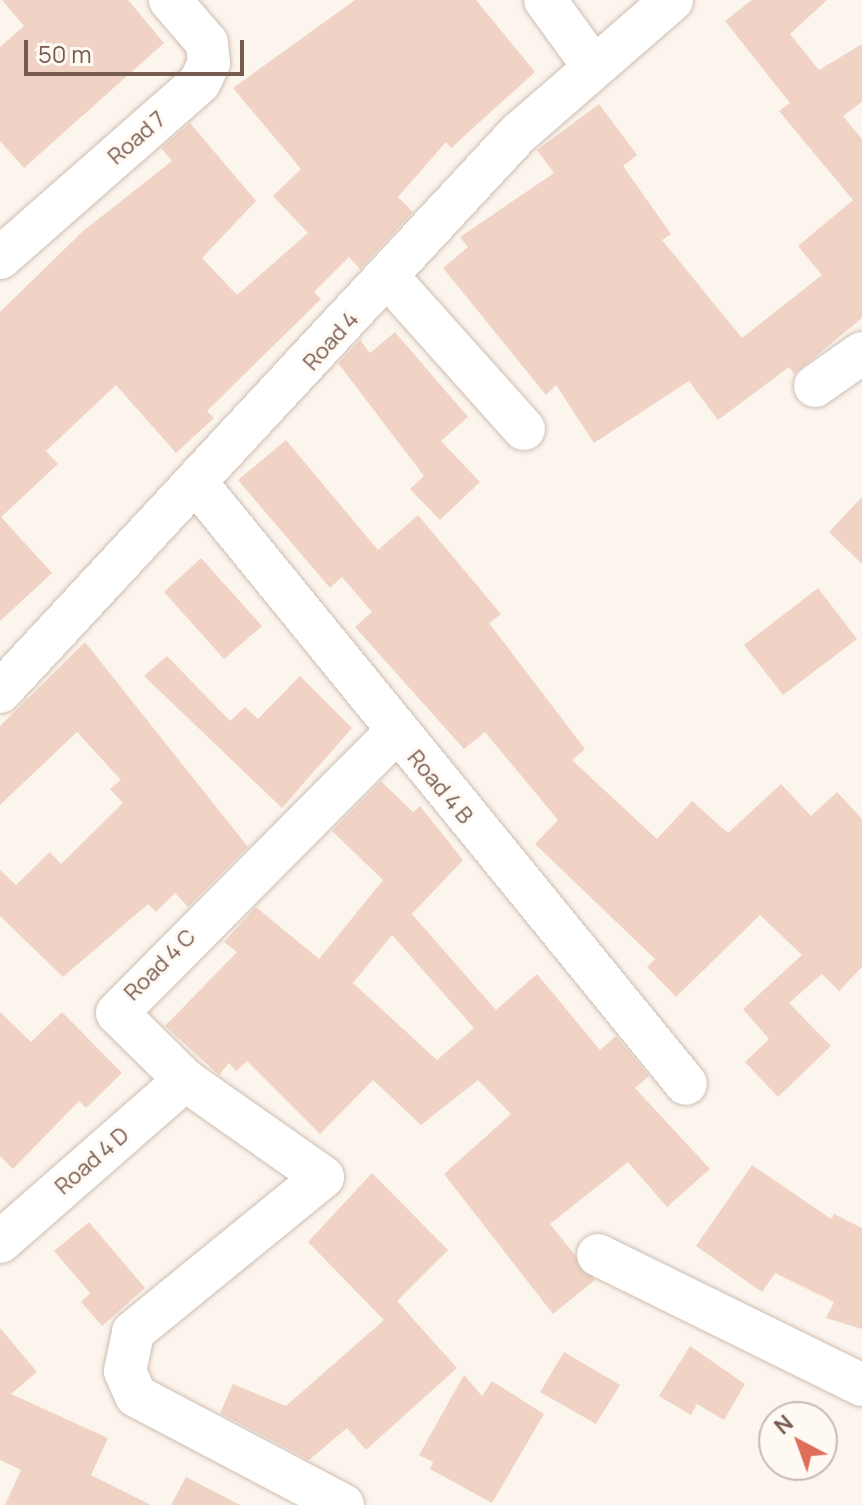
<!DOCTYPE html>
<style>
body{margin:0}
#map{position:relative;width:862px;height:1505px;overflow:hidden;background:#fcf5ed;font-family:Manrope,sans-serif}
div>[style]{position:absolute}
.building>*{inset:0;background:#f0d3c5}
.roads{filter:drop-shadow(0 0 2px #cebdb1) drop-shadow(0 0 2px #cebdb1)}
.minor>*{height:42px;margin:-21px;padding:0 21px;transform-origin:21px;border-radius:21px;background:#fff}
span{translate:-50% -50%;white-space:nowrap;text-align:center;line-height:1.15;-webkit-text-stroke:6px #fef9f3;paint-order:stroke}
.street-label{font-size:22px;color:#775b4f}
.north{position:absolute;left:758px;top:1401px;width:80px;height:80px;box-sizing:border-box;background:#fef9f3;border:2px solid #c8bab1;border-radius:50%;rotate:319deg;font-size:22px;font-weight:700;line-height:32px;text-align:center;color:#775b4f}
.north::after{content:'';display:block;margin:auto;width:28px;height:36px;background:#de6d59;clip-path:polygon(50% 0,100% 100%,50% 72%,0 100%)}
.scale{position:absolute;left:24px;top:40px;width:220px;height:36px;box-sizing:border-box;border:4px solid #775b4f;border-top:0;padding-left:10px;font-size:24px;line-height:28px;white-space:nowrap;color:#775b4f;-webkit-text-stroke:6px #fef9f3;paint-order:stroke}
</style>
<div id="map">
<div class="building">
<div style="clip-path:polygon(2px 0,128px 0,164px 43px,24px 168px,0 141px,0 47px,24px 26px)"></div>
<div style="clip-path:polygon(355px 0,476px 0,535px 72px,451px 148px,446px 142px,398px 197px,413px 212px,360px 269px,349px 257px,314px 292px,321px 299px,207px 411px,214px 418px,176px 453px,116px 385px,46px 451px,58px 464px,1px 517px,52px 573px,0 621px,0 312px,83px 231px,172px 161px,161px 148px,190px 123px,256px 201px,202px 258px,237px 295px,308px 233px,273px 196px,301px 169px,233px 88px)"></div>
<div style="clip-path:polygon(752px 0,827px 0,790px 34px,819px 70px,862px 44px,862px 102px,843px 116px,862px 139px,862px 318px,794px 374px,789px 367px,718px 420px,689px 381px,594px 443px,556px 385px,546px 395px,443px 268px,468px 247px,460px 237px,554px 173px,537px 150px,599px 104px,637px 155px,623px 166px,671px 234px,662px 240px,742px 338px,822px 275px,798px 246px,853px 200px,779px 111px,790px 103px,725px 21px)"></div>
<div style="clip-path:polygon(395px 332px,468px 417px,441px 441px,480px 482px,440px 520px,410px 489px,424px 476px,338px 363px,360px 340px,370px 353px)"></div>
<div style="clip-path:polygon(286px 440px,378px 550px,418px 515px,501px 614px,489px 623px,585px 749px,572px 760px,657px 839px,692px 801px,728px 833px,781px 784px,811px 816px,837px 792px,862px 819px,862px 967px,839px 991px,822px 974px,789px 1003px,831px 1046px,778px 1097px,745px 1062px,769px 1039px,743px 1009px,802px 955px,760px 915px,676px 997px,647px 967px,655px 959px,535px 844px,558px 820px,485px 732px,464px 749px,355px 627px,372px 612px,342px 577px,330px 588px,238px 480px)"></div>
<div style="clip-path:polygon(862px 497px,862px 564px,829px 532px)"></div>
<div style="clip-path:polygon(201px 558px,262px 626px,224px 659px,164px 592px)"></div>
<div style="clip-path:polygon(818px 588px,857px 639px,783px 695px,744px 645px)"></div>
<div style="clip-path:polygon(85px 642px,248px 847px,188px 907px,175px 893px,156px 912px,148px 904px,63px 977px,0 916px,0 870px,16px 885px,50px 852px,61px 864px,123px 803px,110px 789px,121px 780px,77px 732px,0 805px,0 726px)"></div>
<div style="clip-path:polygon(167px 656px,230px 721px,245px 707px,258px 719px,300px 676px,352px 728px,282px 808px,144px 676px)"></div>
<div style="clip-path:polygon(evenodd,381px 781px,413px 812px,420px 806px,463px 860px,412px 914px,496px 1010px,537px 974px,600px 1050px,616px 1036px,649px 1076px,635px 1088px,710px 1169px,667px 1207px,628px 1162px,550px 1224px,595px 1280px,553px 1314px,444px 1174px,511px 1114px,478px 1080px,421px 1125px,373px 1080px,320px 1134px,247px 1061px,236px 1071px,229px 1063px,219px 1075px,165px 1026px,237px 952px,224px 942px,256px 907px,319px 959px,383px 880px,332px 831px,381px 781px,392px 935px,474px 1028px,437px 1060px,353px 983px,392px 935px)"></div>
<div style="clip-path:polygon(0 1012px,31px 1042px,62px 1012px,122px 1073px,86px 1108px,79px 1101px,13px 1169px,0 1156px)"></div>
<div style="clip-path:polygon(752px 1165px,831px 1219px,834px 1214px,862px 1228px,862px 1329px,826px 1318px,834px 1302px,775px 1273px,762px 1292px,696px 1246px)"></div>
<div style="clip-path:polygon(372px 1173px,448px 1250px,397px 1301px,457px 1368px,366px 1450px,347px 1428px,309px 1460px,220px 1413px,233px 1384px,286px 1406px,384px 1320px,308px 1242px)"></div>
<div style="clip-path:polygon(89px 1222px,145px 1288px,102px 1326px,81px 1302px,90px 1293px,54px 1251px)"></div>
<div style="clip-path:polygon(0 1328px,37px 1372px,11px 1394px,108px 1438px,91px 1475px,151px 1505px,5px 1505px,21px 1470px,0 1460px)"></div>
<div style="clip-path:polygon(690px 1346px,745px 1384px,724px 1420px,697px 1404px,691px 1415px,659px 1396px)"></div>
<div style="clip-path:polygon(564px 1352px,620px 1385px,596px 1424px,540px 1392px)"></div>
<div style="clip-path:polygon(464px 1375px,482px 1396px,492px 1381px,544px 1414px,492px 1503px,430px 1469px,433px 1462px,419px 1455px)"></div>
<div style="clip-path:polygon(186px 1477px,240px 1505px,171px 1505px)"></div>
</div>
<div class="roads">
<div class="minor">
<div style="left:545px;top:0;width:82px;rotate:54deg"></div>
<div style="left:0;top:258px;width:266px;rotate:-41.3deg"></div>
<div style="left:200px;top:82px;width:21px;rotate:-65deg"></div>
<div style="left:209px;top:63px;width:20px;rotate:-96deg"></div>
<div style="left:207px;top:43px;width:57px;rotate:-130.7deg"></div>
<div style="left:388px;top:277px;width:204px;rotate:48.2deg"></div>
<div style="left:815px;top:386px;width:57px;rotate:-35.1deg"></div>
<div style="left:199px;top:486px;width:771px;rotate:50.84deg"></div>
<div style="left:0;top:692px;width:763px;rotate:-47.13deg"></div>
<div style="left:519px;top:133px;width:203px;rotate:-41deg"></div>
<div style="left:0;top:1242px;width:246px;rotate:-41.2deg"></div>
<div style="left:598px;top:1255px;width:294px;rotate:26.2deg"></div>
<div style="left:343px;top:1505px;width:234px;rotate:-152.2deg"></div>
<div style="left:136px;top:1396px;width:27px;rotate:-114deg"></div>
<div style="left:125px;top:1371px;width:40px;rotate:-78deg"></div>
<div style="left:133px;top:1332px;width:245px;rotate:-39.2deg"></div>
<div style="left:323px;top:1177px;width:169px;rotate:-144.9deg"></div>
<div style="left:185px;top:1080px;width:95px;rotate:-135.4deg"></div>
<div style="left:117px;top:1013px;width:395px;rotate:-45.2deg"></div>
</div>
</div>
<div class="street-label">
<span style="left:137px;top:138px;rotate:-41deg">Road 7</span>
<span style="left:331px;top:341px;rotate:-48deg">Road 4</span>
<span style="left:440px;top:787px;rotate:50deg">Road 4 B</span>
<span style="left:160px;top:965px;rotate:-45deg">Road 4 C</span>
<span style="left:92px;top:1161px;rotate:-41deg">Road 4 D</span>
</div>
<div class="north">N</div>
<div class="scale">50 m</div>
</div>
